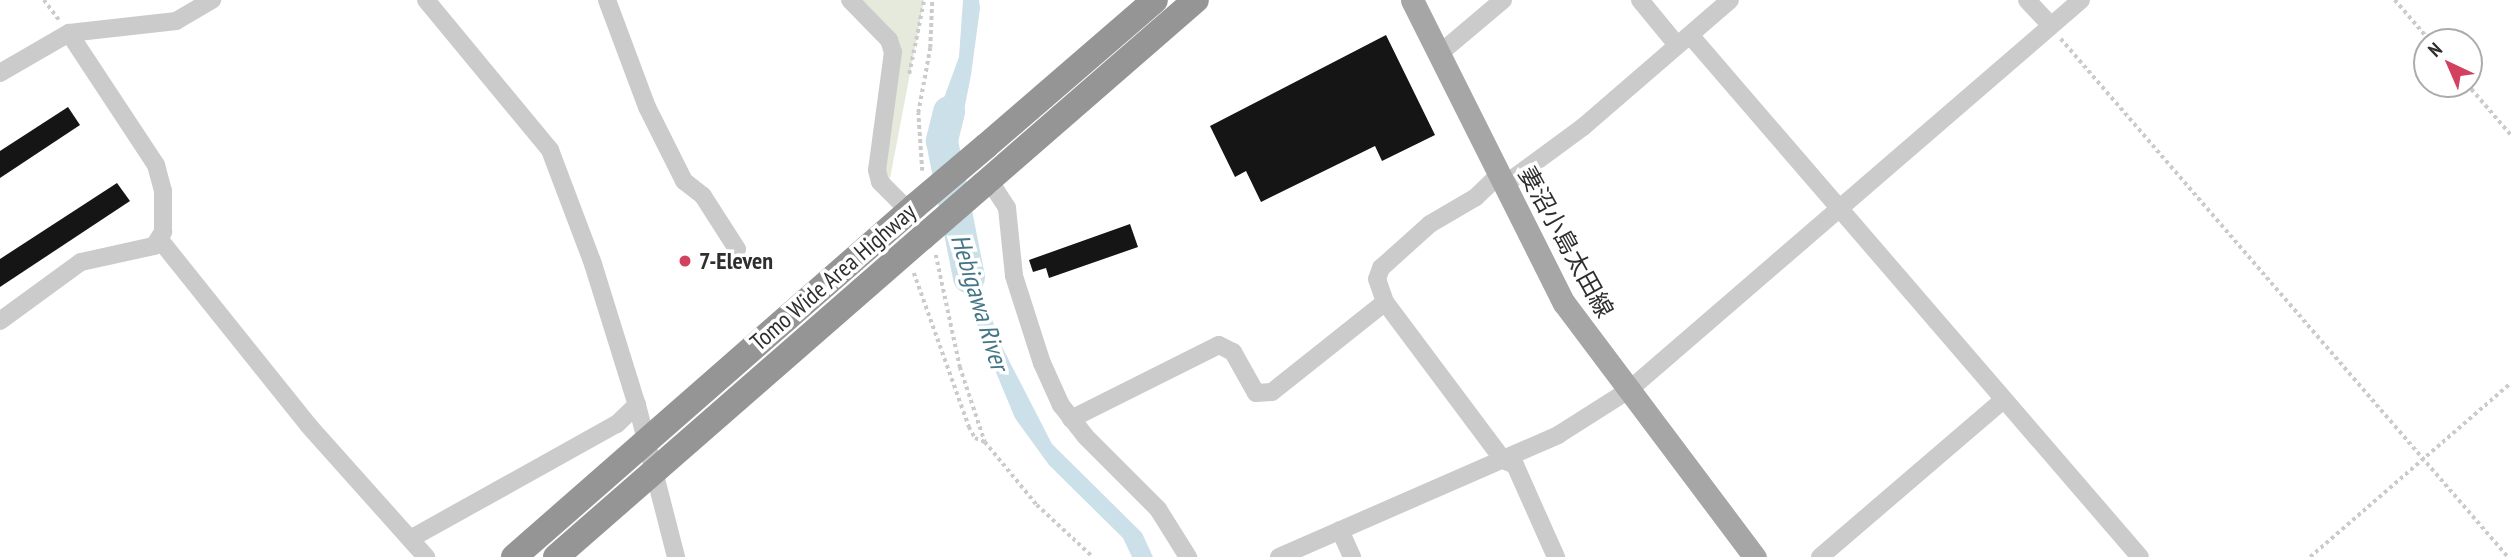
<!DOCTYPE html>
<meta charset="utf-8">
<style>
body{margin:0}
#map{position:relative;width:2511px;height:557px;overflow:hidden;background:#fff;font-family:"PT Sans Narrow","Noto Sans JP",sans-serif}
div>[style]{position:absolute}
.green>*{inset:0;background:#e5eadd}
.water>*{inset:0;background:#cbe0e8}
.river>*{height:32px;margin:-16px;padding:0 16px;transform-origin:16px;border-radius:16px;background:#cbe0e8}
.building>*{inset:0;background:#151515}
.path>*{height:3.5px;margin-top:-1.75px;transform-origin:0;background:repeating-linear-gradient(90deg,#cbcbcb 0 3.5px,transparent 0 7px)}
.minor>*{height:18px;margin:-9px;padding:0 9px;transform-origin:9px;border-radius:9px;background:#cbcbcb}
.major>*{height:23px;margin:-11.5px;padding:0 11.5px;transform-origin:11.5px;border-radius:11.5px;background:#a6a6a6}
.highway>*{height:26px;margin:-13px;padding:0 13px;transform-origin:13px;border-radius:13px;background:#959595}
.highway-bridge>*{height:26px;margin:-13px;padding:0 13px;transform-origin:13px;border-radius:13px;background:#959595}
.dots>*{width:19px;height:19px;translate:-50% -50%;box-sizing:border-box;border:4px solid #fff;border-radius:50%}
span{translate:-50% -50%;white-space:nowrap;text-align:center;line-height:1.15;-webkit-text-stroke:7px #fff;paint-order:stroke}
.street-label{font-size:24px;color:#2e2e2e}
.poi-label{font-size:24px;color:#2e2e2e;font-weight:700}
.left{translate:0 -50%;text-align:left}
.water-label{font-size:26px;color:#447687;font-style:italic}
.north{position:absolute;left:2413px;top:28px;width:70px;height:70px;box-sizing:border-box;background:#fff;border:2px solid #ababab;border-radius:50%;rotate:316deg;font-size:19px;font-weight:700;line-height:28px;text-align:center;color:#2e2e2e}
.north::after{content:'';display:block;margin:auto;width:24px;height:32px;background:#d24260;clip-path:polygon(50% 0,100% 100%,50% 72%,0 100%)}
</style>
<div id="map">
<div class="green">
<div style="clip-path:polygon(862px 0,924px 0,888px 189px,880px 182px,896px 49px,888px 26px)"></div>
</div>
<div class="water">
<div style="clip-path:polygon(963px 0,979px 0,980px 8px,971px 75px,958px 141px,933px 163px,941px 106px,959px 57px)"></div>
<div style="clip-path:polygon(964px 232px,999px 341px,1052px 444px,1142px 533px,1153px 557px,1132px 557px,1123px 538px,1049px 465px,1015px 418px,980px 334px,952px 243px)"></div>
</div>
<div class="river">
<div style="left:949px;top:112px;width:30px;rotate:104deg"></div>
<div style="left:942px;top:141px;width:139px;rotate:78.8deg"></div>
</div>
<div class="building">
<div style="clip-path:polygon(1386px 35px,1435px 135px,1382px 161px,1375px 146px,1261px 202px,1246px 171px,1235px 177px,1210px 126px)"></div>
<div style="clip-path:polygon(68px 107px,80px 125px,0 178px,0 151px)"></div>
<div style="clip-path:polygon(117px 183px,130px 201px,0 287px,0 259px)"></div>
<div style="clip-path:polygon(1130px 224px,1138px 247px,1049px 278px,1046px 268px,1033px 272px,1029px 260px)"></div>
</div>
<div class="path">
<div style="left:44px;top:0;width:25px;rotate:53deg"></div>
<div style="left:2395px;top:0;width:55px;rotate:49.4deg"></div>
<div style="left:2061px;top:39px;width:684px;rotate:49.21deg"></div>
<div style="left:909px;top:74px;width:76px;rotate:-78.5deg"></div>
<div style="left:2467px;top:84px;width:67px;rotate:49.2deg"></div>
<div style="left:922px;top:171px;width:58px;rotate:-93.9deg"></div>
<div style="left:918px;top:113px;width:66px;rotate:-79.5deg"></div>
<div style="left:930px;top:48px;width:48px;rotate:-87.6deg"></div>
<div style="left:936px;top:255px;width:115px;rotate:77.9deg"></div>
<div style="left:960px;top:367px;width:79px;rotate:71.6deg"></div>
<div style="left:985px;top:442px;width:82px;rotate:50.5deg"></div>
<div style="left:1037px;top:505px;width:76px;rotate:42.9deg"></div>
<div style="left:914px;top:273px;width:164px;rotate:70.3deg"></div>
<div style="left:969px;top:427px;width:13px;rotate:61deg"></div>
<div style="left:975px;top:438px;width:11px;rotate:22deg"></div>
<div style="left:2310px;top:557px;width:266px;rotate:-40.9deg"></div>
</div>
<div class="minor">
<div style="left:426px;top:0;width:195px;rotate:50.4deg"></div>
<div style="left:550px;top:150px;width:122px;rotate:69.3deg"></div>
<div style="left:593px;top:264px;width:148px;rotate:72.7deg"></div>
<div style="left:637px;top:405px;width:157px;rotate:75.6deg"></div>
<div style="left:607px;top:0;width:114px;rotate:69.5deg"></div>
<div style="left:647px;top:107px;width:83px;rotate:63.4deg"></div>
<div style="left:684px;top:181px;width:24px;rotate:38deg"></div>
<div style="left:703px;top:196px;width:63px;rotate:57.3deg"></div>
<div style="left:850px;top:0;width:56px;rotate:45.7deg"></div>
<div style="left:889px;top:40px;width:13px;rotate:72deg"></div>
<div style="left:893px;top:52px;width:119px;rotate:97.7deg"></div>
<div style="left:877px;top:170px;width:12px;rotate:76deg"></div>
<div style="left:880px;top:182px;width:41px;rotate:45deg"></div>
<div style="left:1640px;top:0;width:58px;rotate:50.6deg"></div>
<div style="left:2027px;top:0;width:35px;rotate:47deg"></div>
<div style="left:1690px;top:35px;width:689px;rotate:49.24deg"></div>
<div style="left:1439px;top:54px;width:84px;rotate:-40.2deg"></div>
<div style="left:0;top:73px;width:80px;rotate:-30.1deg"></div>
<div style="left:69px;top:33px;width:108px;rotate:-6.4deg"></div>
<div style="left:176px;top:21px;width:42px;rotate:-30.3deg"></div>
<div style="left:989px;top:180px;width:33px;rotate:57deg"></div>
<div style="left:1007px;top:208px;width:68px;rotate:84.1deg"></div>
<div style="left:1014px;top:276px;width:91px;rotate:72.2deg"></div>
<div style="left:1042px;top:363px;width:46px;rotate:65.7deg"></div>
<div style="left:1061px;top:405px;width:39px;rotate:52deg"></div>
<div style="left:1085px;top:436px;width:103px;rotate:45deg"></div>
<div style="left:1158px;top:509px;width:57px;rotate:58deg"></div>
<div style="left:1504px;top:185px;width:98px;rotate:-36.3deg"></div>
<div style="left:1583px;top:127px;width:194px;rotate:-40.8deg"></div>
<div style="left:160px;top:240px;width:238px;rotate:51.3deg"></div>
<div style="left:309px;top:426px;width:176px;rotate:48.2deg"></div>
<div style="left:1385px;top:302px;width:197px;rotate:53.2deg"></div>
<div style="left:1503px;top:460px;width:13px;rotate:23deg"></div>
<div style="left:1515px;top:465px;width:101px;rotate:66deg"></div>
<div style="left:0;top:321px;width:100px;rotate:-36.1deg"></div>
<div style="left:81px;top:262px;width:75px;rotate:-12.4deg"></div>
<div style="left:154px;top:246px;width:17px;rotate:-57deg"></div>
<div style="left:163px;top:232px;width:41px;rotate:-90deg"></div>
<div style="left:163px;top:191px;width:27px;rotate:-105deg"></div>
<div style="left:156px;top:165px;width:158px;rotate:-123.4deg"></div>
<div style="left:1071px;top:419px;width:165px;rotate:-26.6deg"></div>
<div style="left:1219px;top:345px;width:16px;rotate:27deg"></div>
<div style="left:1233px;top:352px;width:47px;rotate:60.7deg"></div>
<div style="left:1256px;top:393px;width:16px;rotate:-4deg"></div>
<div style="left:1272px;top:392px;width:144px;rotate:-38.5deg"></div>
<div style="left:1385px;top:302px;width:24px;rotate:-109deg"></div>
<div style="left:1377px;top:279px;width:12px;rotate:-70deg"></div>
<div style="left:1381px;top:268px;width:66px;rotate:-41.9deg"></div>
<div style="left:1430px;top:224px;width:53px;rotate:-30.4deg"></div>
<div style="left:1476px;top:197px;width:32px;rotate:-44deg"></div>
<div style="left:1340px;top:530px;width:30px;rotate:66deg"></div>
<div style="left:410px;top:539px;width:237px;rotate:-29.1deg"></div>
<div style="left:617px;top:424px;width:28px;rotate:-44deg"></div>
<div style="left:1279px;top:557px;width:305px;rotate:-23.6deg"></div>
<div style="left:1558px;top:435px;width:84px;rotate:-32.4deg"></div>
<div style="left:1629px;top:390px;width:597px;rotate:-40.79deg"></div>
<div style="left:1820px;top:557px;width:241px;rotate:-40.6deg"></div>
</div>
<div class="major">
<div style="left:1412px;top:0;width:339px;rotate:63.4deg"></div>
<div style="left:1564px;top:303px;width:318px;rotate:53.1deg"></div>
</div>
<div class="highway">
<div style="left:986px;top:146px;width:223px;rotate:-40.8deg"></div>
<div style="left:983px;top:185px;width:282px;rotate:-41deg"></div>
<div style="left:514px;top:557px;width:533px;rotate:-41.2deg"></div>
<div style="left:556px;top:557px;width:486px;rotate:-41.1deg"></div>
</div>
<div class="highway-bridge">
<div style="left:915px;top:206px;width:93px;rotate:-40.2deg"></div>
<div style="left:922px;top:238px;width:81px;rotate:-41deg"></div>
</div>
<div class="dots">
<div style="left:685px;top:261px;background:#d24260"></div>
</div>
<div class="street-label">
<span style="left:1566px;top:242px;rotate:61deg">妻沼小島太田線</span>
<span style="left:833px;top:277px;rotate:-41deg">Tomo Wide Area Highway</span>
</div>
<div class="poi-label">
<span class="left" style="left:699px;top:261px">7-Eleven</span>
</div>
<div class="water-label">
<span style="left:980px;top:302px;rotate:73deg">Hebigawa River</span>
</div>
<div class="north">N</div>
</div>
